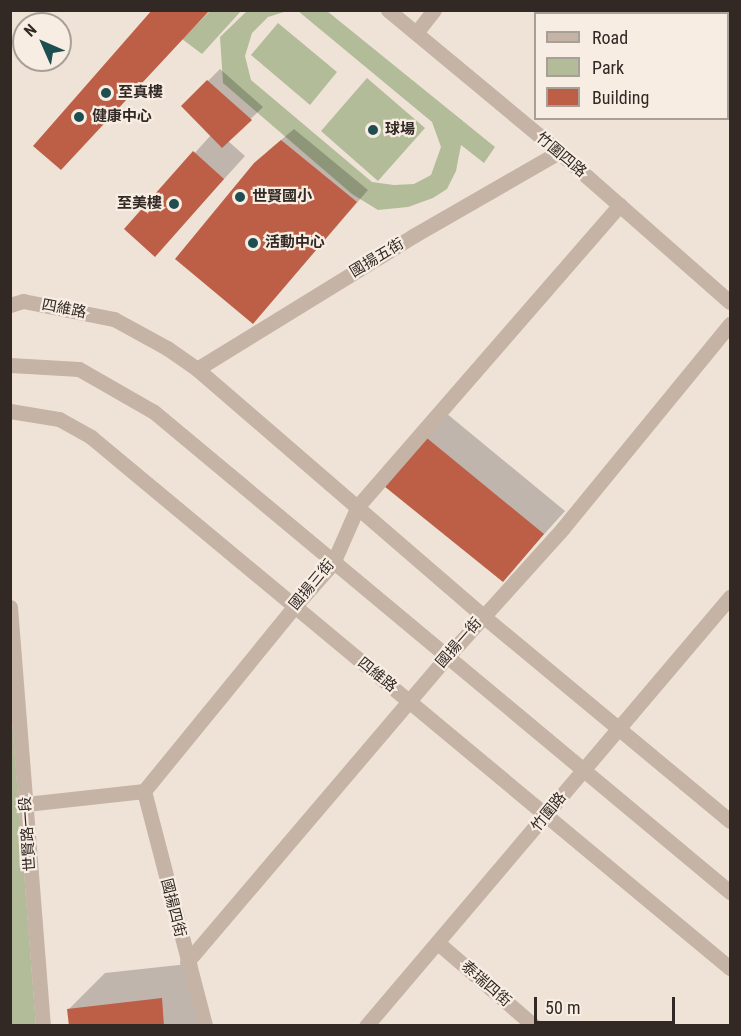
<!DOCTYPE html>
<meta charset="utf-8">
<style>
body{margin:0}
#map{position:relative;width:741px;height:1036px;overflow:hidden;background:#efe3d8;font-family:"Roboto Condensed","Noto Sans TC",sans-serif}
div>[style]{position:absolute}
.green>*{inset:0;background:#b2bc99}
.shadow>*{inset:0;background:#0003}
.building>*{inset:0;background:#bd5f47}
.minor>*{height:15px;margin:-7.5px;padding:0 7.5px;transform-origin:7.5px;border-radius:7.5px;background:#c5b3a5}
.dots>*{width:16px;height:16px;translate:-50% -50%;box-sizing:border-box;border:3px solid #f7ede3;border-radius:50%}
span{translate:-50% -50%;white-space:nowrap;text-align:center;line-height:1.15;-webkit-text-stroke:4.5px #f7ede3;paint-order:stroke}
.poi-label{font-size:15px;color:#322925;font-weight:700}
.left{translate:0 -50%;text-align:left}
.right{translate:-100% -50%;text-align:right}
.street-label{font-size:15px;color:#322925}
.frame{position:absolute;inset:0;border:12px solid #322925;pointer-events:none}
.legend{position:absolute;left:534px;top:12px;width:195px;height:108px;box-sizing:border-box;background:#f7ede3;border:2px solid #a89f97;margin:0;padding:8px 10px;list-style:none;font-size:18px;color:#322925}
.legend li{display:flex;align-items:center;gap:12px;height:30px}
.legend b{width:30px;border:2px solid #a89f97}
.north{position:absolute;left:12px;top:12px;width:60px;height:60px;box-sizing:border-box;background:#f7ede3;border:2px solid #a89f97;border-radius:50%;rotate:315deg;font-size:16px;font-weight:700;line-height:24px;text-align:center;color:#322925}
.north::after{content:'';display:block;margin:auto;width:21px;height:27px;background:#1e4e50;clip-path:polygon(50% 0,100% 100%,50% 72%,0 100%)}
.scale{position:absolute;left:534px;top:997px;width:141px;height:27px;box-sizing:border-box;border:3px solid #322925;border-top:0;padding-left:8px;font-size:18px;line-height:21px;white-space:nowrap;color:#322925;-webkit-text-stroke:4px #f7ede3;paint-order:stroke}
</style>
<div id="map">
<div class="green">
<div style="clip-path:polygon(210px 11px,241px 11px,202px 54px,182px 39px)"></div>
<div style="clip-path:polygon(247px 11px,287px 11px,268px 17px,252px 33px,245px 56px,251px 80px,372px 182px,394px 185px,414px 184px,431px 175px,441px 147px,432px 122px,298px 11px,327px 11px,495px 147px,484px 163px,461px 145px,456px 171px,447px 189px,433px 198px,408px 207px,378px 210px,352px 194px,223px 83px,220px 37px)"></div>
<div style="clip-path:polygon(278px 23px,337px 72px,310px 105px,251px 55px)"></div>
<div style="clip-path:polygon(367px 78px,425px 128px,378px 181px,321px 131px)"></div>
<div style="clip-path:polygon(10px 693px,36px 1025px,11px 1025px)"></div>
</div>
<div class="shadow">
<div style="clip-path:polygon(220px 69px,263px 107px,228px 141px,245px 156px,155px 255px,126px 229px,211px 135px,183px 106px)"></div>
<div style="clip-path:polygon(294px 129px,368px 190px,264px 310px,268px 151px)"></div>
<div style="clip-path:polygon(446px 413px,565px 511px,503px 580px,381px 482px)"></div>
<div style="clip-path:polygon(197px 963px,204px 1026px,71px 1026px,69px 1009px,105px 973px)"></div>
</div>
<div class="building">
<div style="clip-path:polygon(152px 10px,210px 10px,61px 170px,33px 146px)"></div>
<div style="clip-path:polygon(207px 80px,252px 120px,222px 148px,181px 106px)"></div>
<div style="clip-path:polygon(281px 140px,357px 202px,253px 324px,175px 259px,254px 163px)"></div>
<div style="clip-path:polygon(193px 151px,224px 179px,155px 257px,124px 229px)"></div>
<div style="clip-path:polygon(422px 434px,544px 534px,503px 582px,379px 482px)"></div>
<div style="clip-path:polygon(162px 998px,164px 1026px,69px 1026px,67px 1009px)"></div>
</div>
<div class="minor">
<div style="left:388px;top:10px;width:222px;rotate:39.7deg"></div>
<div style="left:559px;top:152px;width:227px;rotate:41.3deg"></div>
<div style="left:672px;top:10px;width:6px;rotate:45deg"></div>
<div style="left:623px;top:14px;width:4px;rotate:-63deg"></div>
<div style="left:416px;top:33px;width:29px;rotate:-52deg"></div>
<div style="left:728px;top:60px;width:3px;rotate:45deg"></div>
<div style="left:10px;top:305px;width:14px;rotate:-17deg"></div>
<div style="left:23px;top:301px;width:93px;rotate:11.2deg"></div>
<div style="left:114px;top:319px;width:60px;rotate:28.7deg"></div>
<div style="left:167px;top:348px;width:37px;rotate:35deg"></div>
<div style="left:197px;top:369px;width:378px;rotate:40.8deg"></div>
<div style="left:483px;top:616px;width:321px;rotate:39.7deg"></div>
<div style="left:10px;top:365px;width:69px;rotate:3.3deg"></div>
<div style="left:79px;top:369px;width:86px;rotate:29.8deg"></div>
<div style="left:154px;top:412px;width:750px;rotate:39.81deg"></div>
<div style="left:197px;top:369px;width:254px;rotate:-31.6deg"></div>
<div style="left:413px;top:236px;width:168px;rotate:-29.9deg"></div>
<div style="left:10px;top:411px;width:50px;rotate:9.3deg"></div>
<div style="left:59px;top:419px;width:37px;rotate:29deg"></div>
<div style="left:91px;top:437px;width:831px;rotate:39.73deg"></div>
<div style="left:10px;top:607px;width:420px;rotate:85.5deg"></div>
<div style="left:144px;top:791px;width:243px;rotate:75.4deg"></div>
<div style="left:26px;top:804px;width:119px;rotate:-6.3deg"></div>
<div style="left:144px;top:791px;width:236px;rotate:-50.8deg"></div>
<div style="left:293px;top:608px;width:60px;rotate:-48.4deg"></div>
<div style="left:333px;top:563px;width:62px;rotate:-66.3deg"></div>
<div style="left:358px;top:506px;width:399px;rotate:-49deg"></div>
<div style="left:438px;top:943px;width:127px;rotate:40.8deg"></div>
<div style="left:187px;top:962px;width:401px;rotate:-49.6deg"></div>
<div style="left:447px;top:657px;width:173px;rotate:-48deg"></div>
<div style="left:563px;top:528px;width:264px;rotate:-50.7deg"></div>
<div style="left:366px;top:1026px;width:563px;rotate:-49.69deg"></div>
</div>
<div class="dots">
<div style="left:106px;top:93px;background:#1e4e50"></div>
<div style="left:79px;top:117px;background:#1e4e50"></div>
<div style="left:373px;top:130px;background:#1e4e50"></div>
<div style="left:240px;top:197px;background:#1e4e50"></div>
<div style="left:174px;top:204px;background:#1e4e50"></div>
<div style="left:253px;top:243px;background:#1e4e50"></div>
</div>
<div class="poi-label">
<span class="left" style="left:118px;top:93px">至真樓</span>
<span class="left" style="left:92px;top:117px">健康中心</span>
<span class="left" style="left:385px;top:130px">球場</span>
<span class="left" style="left:252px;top:197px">世賢國小</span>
<span class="right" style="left:162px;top:204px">至美樓</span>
<span class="left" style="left:265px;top:243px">活動中心</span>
</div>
<div class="street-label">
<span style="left:561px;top:155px;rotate:40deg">竹圍四路</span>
<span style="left:377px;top:258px;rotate:-31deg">國揚五街</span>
<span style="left:64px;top:309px;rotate:11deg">四維路</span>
<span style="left:312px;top:585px;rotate:-50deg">國揚三街</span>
<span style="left:459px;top:643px;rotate:-49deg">國揚一街</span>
<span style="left:377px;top:675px;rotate:39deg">四維路</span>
<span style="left:549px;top:812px;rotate:-51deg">竹圍路</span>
<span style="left:28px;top:834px;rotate:-94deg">世賢路一段</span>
<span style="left:173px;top:908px;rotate:76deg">國揚四街</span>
<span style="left:486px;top:984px;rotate:41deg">泰瑞四街</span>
</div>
<div class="frame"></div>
<ul class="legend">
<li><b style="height:8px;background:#c5b3a5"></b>Road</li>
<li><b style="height:16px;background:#b2bc99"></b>Park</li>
<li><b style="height:16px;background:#bd5f47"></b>Building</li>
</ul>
<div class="north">N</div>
<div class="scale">50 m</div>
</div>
